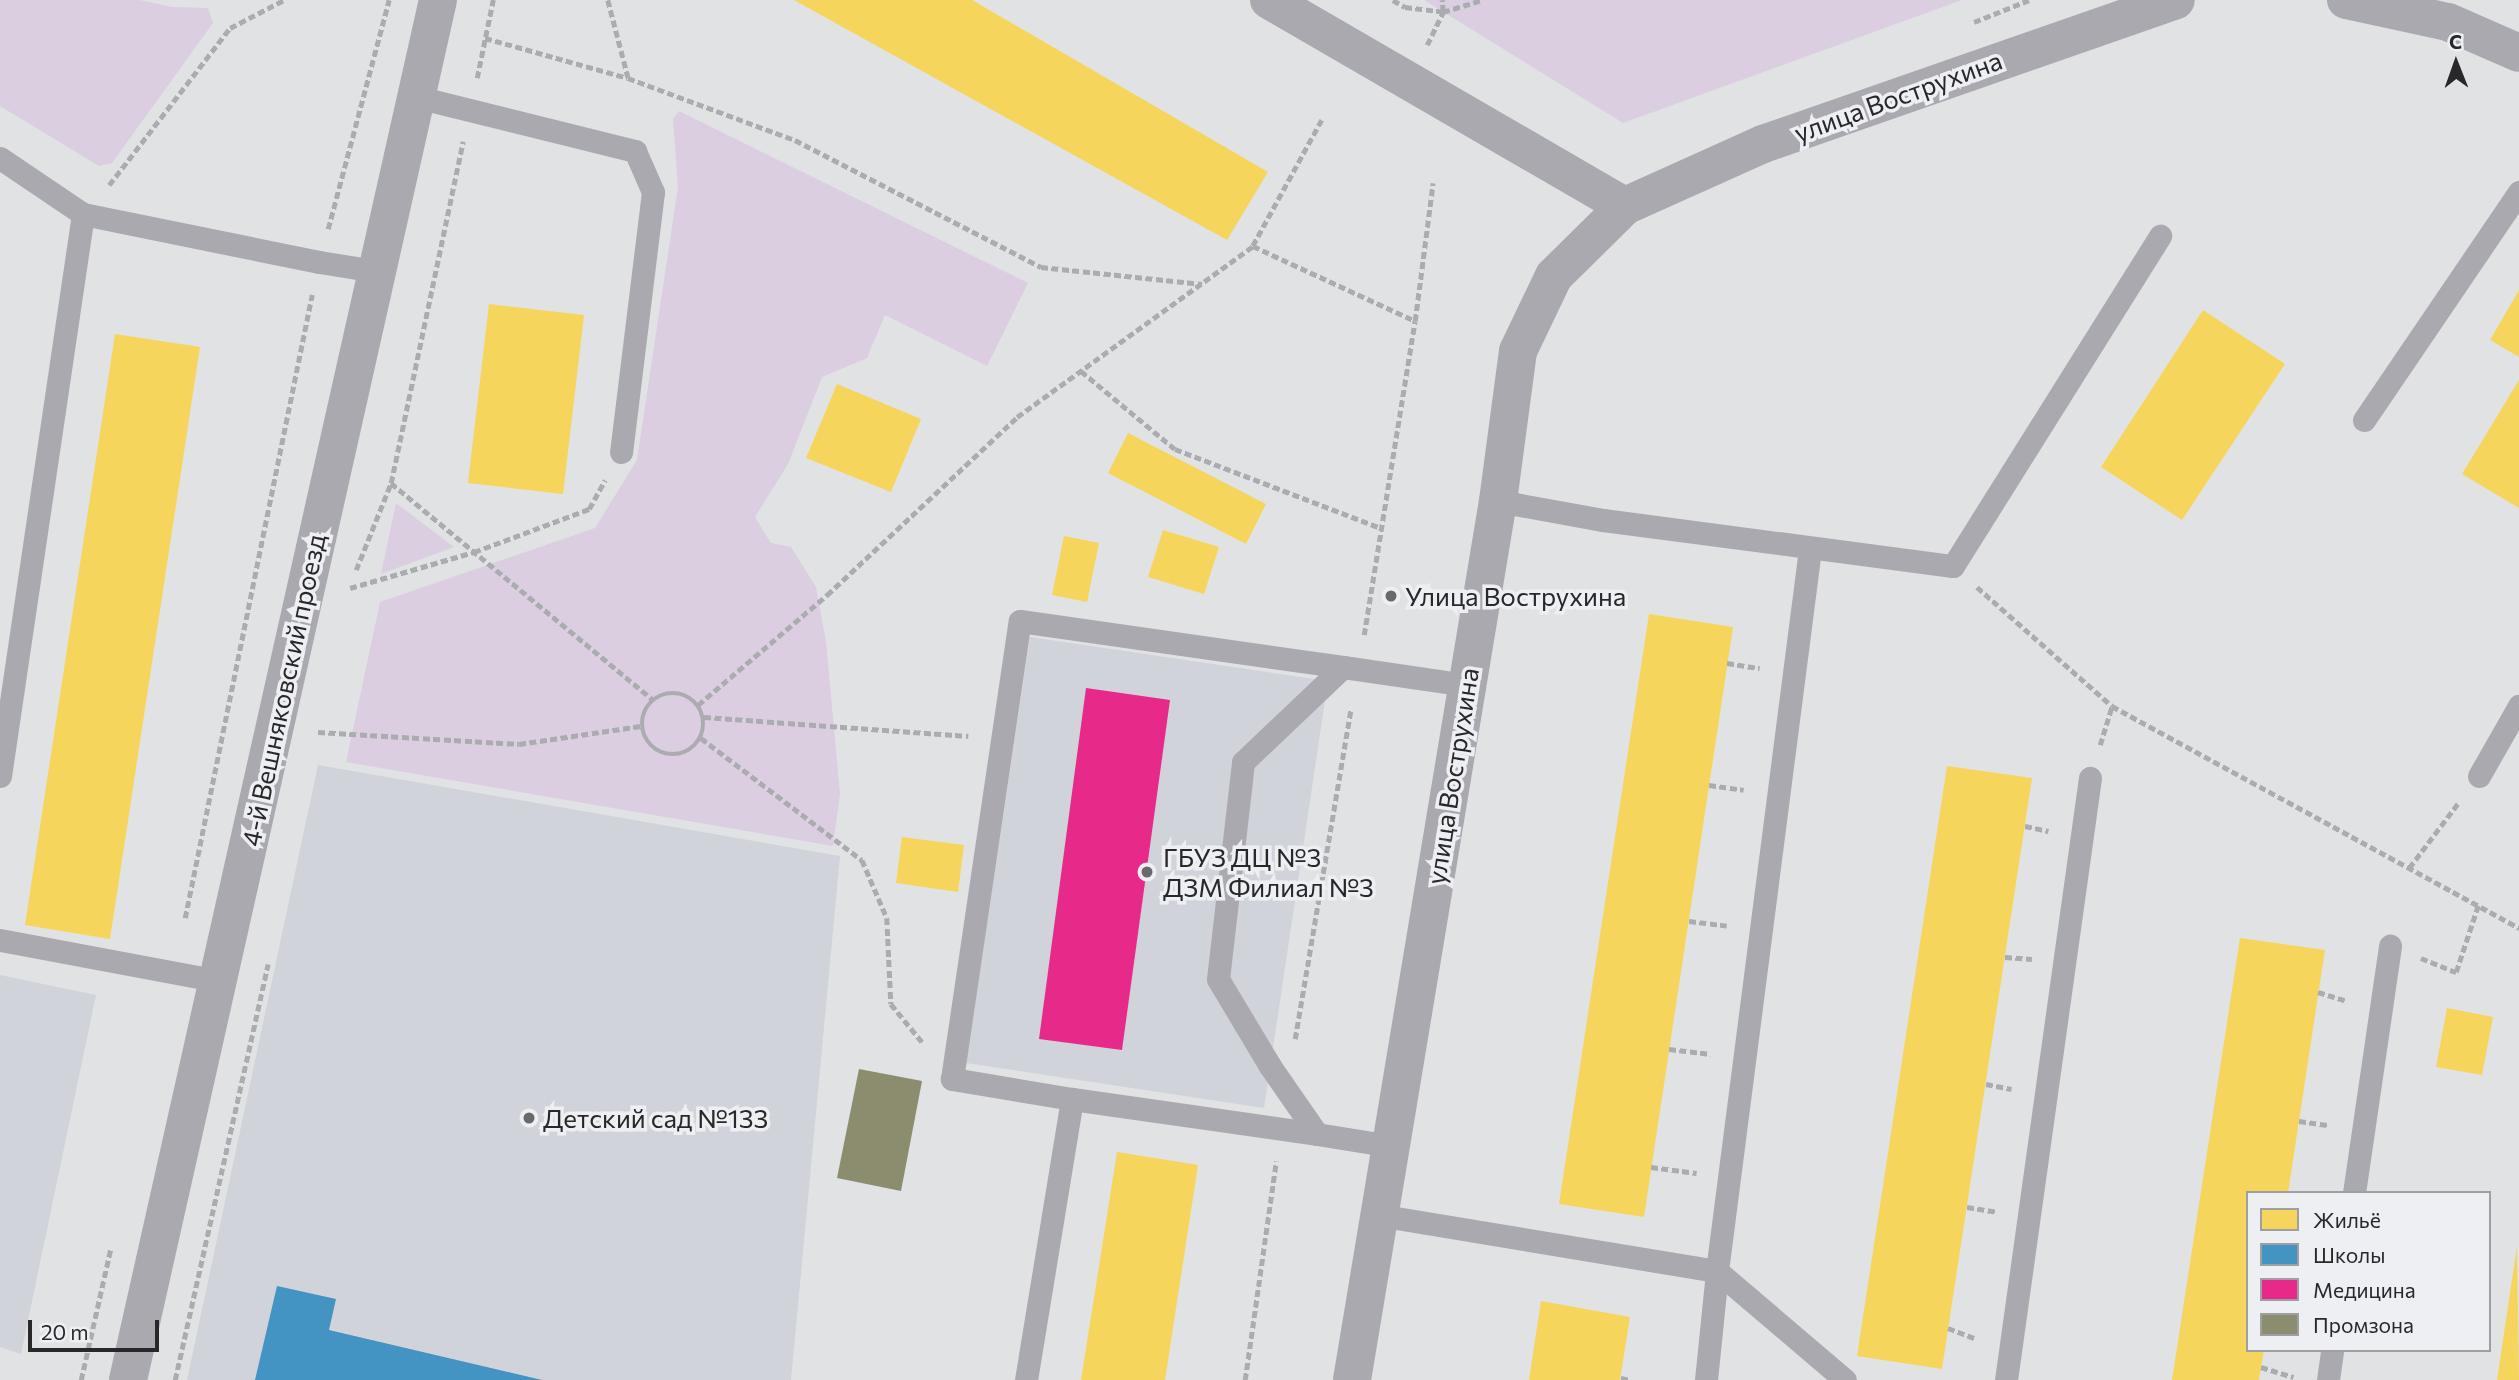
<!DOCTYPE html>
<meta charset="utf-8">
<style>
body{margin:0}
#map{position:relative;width:2519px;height:1380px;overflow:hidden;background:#e1e2e4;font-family:Commissioner,sans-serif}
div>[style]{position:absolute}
.built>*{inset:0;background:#d0d3da}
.green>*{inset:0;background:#dbcee1}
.homes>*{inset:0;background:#f6d55c}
.schools>*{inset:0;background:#4393c3}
.health>*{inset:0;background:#e7298a}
.industry>*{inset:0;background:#8c8c6e}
.path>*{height:4.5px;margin-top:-2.25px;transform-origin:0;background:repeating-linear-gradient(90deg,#abacaf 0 7px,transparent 0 10.5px)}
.path>.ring{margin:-2.25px;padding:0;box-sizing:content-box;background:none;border:4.5px solid #abacaf;border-radius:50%}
.service>*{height:23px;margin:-11.5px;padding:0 11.5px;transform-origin:11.5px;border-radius:11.5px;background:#aaa9af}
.minor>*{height:38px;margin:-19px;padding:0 19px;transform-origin:19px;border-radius:19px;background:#aaa9af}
.tertiary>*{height:38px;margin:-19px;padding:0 19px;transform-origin:19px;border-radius:19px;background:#aaa9af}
.dots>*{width:19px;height:19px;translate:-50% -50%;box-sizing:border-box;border:4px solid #edeff3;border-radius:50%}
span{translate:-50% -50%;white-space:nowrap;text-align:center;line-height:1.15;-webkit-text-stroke:7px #edeff3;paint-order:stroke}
.street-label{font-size:26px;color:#28282a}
.poi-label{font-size:26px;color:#28282a}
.left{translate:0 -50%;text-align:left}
.legend{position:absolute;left:2246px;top:1191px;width:245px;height:161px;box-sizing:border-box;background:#edeff3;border:2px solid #9e9fa3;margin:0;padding:9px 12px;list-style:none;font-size:21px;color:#28282a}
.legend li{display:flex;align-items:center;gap:14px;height:35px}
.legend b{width:35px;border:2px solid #9e9fa3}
.north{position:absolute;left:2421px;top:28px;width:70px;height:70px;-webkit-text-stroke:5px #edeff3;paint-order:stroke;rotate:359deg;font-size:19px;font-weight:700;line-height:28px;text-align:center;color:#28282a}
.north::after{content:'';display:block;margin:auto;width:24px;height:32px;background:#28282a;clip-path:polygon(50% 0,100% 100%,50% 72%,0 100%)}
.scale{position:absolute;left:28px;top:1320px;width:131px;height:32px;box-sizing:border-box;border:4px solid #28282a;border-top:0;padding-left:9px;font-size:21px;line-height:24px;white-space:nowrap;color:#28282a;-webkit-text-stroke:5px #edeff3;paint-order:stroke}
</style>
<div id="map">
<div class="built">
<div style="clip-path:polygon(1030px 637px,1328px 681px,1264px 1108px,966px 1063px)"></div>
<div style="clip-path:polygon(318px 765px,840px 856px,791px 1380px,187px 1380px)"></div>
<div style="clip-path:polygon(0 975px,96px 995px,21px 1354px,0 1347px)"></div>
</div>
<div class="green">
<div style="clip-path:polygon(0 0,140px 0,172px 7px,208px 8px,213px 23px,112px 163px,99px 166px,0 106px)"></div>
<div style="clip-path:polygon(1424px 0,1962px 0,1623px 123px)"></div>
<div style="clip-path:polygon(679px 111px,1028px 283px,987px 366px,885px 315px,867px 358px,822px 377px,788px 464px,755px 517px,771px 543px,791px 547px,816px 587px,826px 642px,840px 794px,833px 846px,346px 762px,380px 602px,595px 528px,637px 460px,678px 187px,673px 119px)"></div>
<div style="clip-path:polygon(396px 503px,454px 547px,381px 574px)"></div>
</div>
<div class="homes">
<div style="clip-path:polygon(794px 0,972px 0,1268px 172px,1227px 240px)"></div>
<div style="clip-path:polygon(2519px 290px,2519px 357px,2490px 340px)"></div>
<div style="clip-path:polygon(489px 304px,584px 315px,563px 494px,468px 483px)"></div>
<div style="clip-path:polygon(2203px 310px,2285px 364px,2182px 520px,2101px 467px)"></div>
<div style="clip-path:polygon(115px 334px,200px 347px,110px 939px,25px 925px)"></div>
<div style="clip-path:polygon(2519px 380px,2519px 508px,2462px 474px)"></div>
<div style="clip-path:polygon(837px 384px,921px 419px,891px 492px,806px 458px)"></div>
<div style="clip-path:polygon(1128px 433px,1266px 504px,1246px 544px,1108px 473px)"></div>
<div style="clip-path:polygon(1163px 530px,1219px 547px,1204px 594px,1148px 577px)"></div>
<div style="clip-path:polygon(1064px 536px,1099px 543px,1087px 602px,1052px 595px)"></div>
<div style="clip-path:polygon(1649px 614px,1733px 627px,1644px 1217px,1559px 1204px)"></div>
<div style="clip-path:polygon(1947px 766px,2032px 778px,1942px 1369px,1857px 1356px)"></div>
<div style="clip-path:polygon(902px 837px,964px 845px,958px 892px,896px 883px)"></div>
<div style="clip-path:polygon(2240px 938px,2325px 950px,2288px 1193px,2248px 1193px,2248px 1350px,2264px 1350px,2261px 1367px,2259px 1380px,2172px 1380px)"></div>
<div style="clip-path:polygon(2447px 1008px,2493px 1017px,2482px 1075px,2436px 1067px)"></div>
<div style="clip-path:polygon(1117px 1152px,1198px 1165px,1165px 1380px,1081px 1380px)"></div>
<div style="clip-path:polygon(2517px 1246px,2519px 1380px,2497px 1380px)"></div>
<div style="clip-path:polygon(1541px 1301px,1630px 1317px,1620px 1380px,1529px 1380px)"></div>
</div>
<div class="schools">
<div style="clip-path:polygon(277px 1286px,336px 1299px,329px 1330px,542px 1380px,255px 1380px)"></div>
</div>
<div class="health">
<div style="clip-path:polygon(1086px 688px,1170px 700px,1122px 1050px,1039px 1039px)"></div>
</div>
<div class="industry">
<div style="clip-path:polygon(859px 1069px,922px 1081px,901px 1191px,837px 1178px)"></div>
</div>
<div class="path">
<div style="left:608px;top:0;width:80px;rotate:75.4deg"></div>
<div style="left:1393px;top:0;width:14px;rotate:30deg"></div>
<div style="left:1405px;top:7px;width:38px;rotate:7deg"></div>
<div style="left:1443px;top:12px;width:41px;rotate:-17.1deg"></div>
<div style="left:1974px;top:22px;width:59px;rotate:-21.8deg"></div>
<div style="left:485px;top:38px;width:148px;rotate:15.6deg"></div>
<div style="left:628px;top:78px;width:178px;rotate:20.4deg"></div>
<div style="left:795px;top:140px;width:277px;rotate:27.3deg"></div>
<div style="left:1041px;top:267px;width:162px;rotate:6deg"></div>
<div style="left:1427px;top:45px;width:37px;rotate:-64deg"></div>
<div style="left:1443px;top:12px;width:12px;rotate:-95deg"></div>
<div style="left:477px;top:78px;width:80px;rotate:-78.4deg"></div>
<div style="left:1322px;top:120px;width:144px;rotate:118.7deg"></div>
<div style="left:1253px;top:246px;width:179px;rotate:24.8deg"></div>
<div style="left:109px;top:185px;width:198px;rotate:-52.4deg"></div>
<div style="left:230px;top:28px;width:61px;rotate:-27.4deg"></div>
<div style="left:328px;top:229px;width:237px;rotate:-75.1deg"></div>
<div style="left:1081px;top:371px;width:122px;rotate:39.7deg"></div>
<div style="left:1175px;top:449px;width:223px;rotate:21deg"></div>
<div style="left:391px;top:483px;width:340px;rotate:39.6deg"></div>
<div style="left:356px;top:570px;width:94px;rotate:-68.1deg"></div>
<div style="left:391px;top:483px;width:349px;rotate:-78.1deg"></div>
<div style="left:1977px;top:587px;width:180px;rotate:41.4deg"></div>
<div style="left:2112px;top:706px;width:464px;rotate:28.6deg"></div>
<div style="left:350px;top:588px;width:129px;rotate:-16.2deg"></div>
<div style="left:474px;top:552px;width:123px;rotate:-20.5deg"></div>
<div style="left:589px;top:509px;width:33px;rotate:-61deg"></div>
<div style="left:1364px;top:635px;width:318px;rotate:-80.8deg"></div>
<div style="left:1415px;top:321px;width:139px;rotate:-82.6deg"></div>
<div style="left:1727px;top:663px;width:33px;rotate:9deg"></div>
<div class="ring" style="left:642px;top:693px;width:57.5px;height:57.5px"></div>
<div style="left:698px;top:705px;width:170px;rotate:-40.5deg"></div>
<div style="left:827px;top:595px;width:260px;rotate:-43.1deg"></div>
<div style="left:1017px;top:417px;width:291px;rotate:-35.9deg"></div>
<div style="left:704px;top:717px;width:265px;rotate:4.1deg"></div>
<div style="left:318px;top:732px;width:201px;rotate:3.4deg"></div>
<div style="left:519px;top:744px;width:123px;rotate:-8.4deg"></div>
<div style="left:701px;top:738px;width:202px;rotate:37.2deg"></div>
<div style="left:862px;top:860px;width:63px;rotate:66.7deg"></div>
<div style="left:887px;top:918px;width:86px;rotate:87.3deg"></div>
<div style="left:891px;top:1004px;width:50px;rotate:50.6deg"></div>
<div style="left:2100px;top:745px;width:41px;rotate:-72.9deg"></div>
<div style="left:1709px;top:785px;width:35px;rotate:8deg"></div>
<div style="left:2025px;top:826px;width:24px;rotate:12deg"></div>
<div style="left:2409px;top:868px;width:83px;rotate:-52.9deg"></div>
<div style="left:185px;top:918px;width:636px;rotate:-78.48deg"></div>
<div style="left:1689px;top:921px;width:38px;rotate:7deg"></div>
<div style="left:2005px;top:957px;width:27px;rotate:4deg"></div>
<div style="left:2421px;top:958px;width:38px;rotate:22deg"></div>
<div style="left:2456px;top:972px;width:70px;rotate:-71.6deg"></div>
<div style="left:2318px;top:992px;width:31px;rotate:17deg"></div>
<div style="left:1295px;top:1039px;width:335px;rotate:-80.4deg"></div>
<div style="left:1669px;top:1049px;width:42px;rotate:6.8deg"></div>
<div style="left:1986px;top:1084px;width:26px;rotate:11deg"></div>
<div style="left:2299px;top:1121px;width:30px;rotate:8deg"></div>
<div style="left:1651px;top:1167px;width:46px;rotate:7.4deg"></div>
<div style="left:1967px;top:1207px;width:30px;rotate:9deg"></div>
<div style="left:1948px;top:1328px;width:31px;rotate:21deg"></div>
<div style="left:2261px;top:1367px;width:34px;rotate:17deg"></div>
<div style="left:1621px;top:1378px;width:10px;rotate:11deg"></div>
<div style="left:81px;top:1380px;width:136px;rotate:-77.3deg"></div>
<div style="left:175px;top:1380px;width:426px;rotate:-77.4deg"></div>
<div style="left:1245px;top:1380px;width:221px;rotate:-81.9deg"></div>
</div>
<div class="service">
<div style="left:417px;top:97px;width:225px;rotate:13.9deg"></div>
<div style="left:635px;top:151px;width:45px;rotate:66.3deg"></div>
<div style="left:653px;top:192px;width:262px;rotate:97deg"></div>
<div style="left:0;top:158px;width:100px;rotate:34deg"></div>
<div style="left:83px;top:214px;width:241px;rotate:11.5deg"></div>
<div style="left:319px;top:262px;width:57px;rotate:9.1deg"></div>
<div style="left:2364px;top:420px;width:276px;rotate:-55.8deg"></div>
<div style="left:1498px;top:501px;width:107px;rotate:10.3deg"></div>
<div style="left:1603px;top:520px;width:353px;rotate:7.5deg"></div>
<div style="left:1953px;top:566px;width:390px;rotate:-57.9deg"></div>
<div style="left:0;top:776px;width:568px;rotate:-81.6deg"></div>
<div style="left:2479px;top:776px;width:81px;rotate:-60.3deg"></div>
<div style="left:0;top:940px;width:223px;rotate:10.6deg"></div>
<div style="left:1072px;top:1099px;width:122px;rotate:-170.5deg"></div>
<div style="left:952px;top:1079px;width:463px;rotate:-81.6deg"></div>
<div style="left:1020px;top:621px;width:326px;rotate:8.1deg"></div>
<div style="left:1391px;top:1146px;width:75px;rotate:-170.8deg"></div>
<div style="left:1317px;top:1134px;width:83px;rotate:-124.7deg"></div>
<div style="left:1270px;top:1066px;width:101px;rotate:-120.9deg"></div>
<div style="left:1218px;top:979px;width:218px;rotate:-83.4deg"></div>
<div style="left:1243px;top:762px;width:138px;rotate:-43.5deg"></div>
<div style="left:1343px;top:667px;width:124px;rotate:8.3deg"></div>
<div style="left:2354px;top:1193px;width:250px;rotate:-81.7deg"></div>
<div style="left:1378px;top:1215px;width:344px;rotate:9.4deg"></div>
<div style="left:1717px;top:1271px;width:168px;rotate:40.4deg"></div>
<div style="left:1026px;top:1380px;width:285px;rotate:-80.7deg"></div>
<div style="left:1072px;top:1099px;width:247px;rotate:8.1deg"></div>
<div style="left:1706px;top:1380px;width:110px;rotate:-84.2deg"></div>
<div style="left:1717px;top:1271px;width:728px;rotate:-82.66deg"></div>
<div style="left:2006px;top:1380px;width:608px;rotate:-82.06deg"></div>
<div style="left:2328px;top:1380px;width:30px;rotate:-82deg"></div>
</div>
<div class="minor">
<div style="left:2346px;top:0;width:104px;rotate:12.2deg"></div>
<div style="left:2448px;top:22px;width:77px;rotate:23.6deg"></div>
<div style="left:128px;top:1380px;width:1414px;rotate:-77.34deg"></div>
</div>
<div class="tertiary">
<div style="left:1269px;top:0;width:411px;rotate:30.1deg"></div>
<div style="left:1352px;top:1380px;width:891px;rotate:-80.57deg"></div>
<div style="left:1498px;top:501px;width:151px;rotate:-82.4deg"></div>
<div style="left:1518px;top:351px;width:83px;rotate:-64.4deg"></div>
<div style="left:1554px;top:276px;width:100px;rotate:-44.6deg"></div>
<div style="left:1625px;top:206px;width:151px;rotate:-24.2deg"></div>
<div style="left:1763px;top:144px;width:437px;rotate:-19.2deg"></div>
</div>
<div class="dots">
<div style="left:1391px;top:596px;background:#69696b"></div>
<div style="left:1147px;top:872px;background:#69696b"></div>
<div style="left:529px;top:1118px;background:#69696b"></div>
</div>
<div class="street-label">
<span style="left:1898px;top:96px;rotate:-20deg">улица Вострухина</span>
<span style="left:283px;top:690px;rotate:-78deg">4-й Вешняковский проезд</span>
<span style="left:1452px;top:776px;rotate:-81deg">улица Вострухина</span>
</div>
<div class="poi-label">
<span class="left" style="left:1405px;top:596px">Улица Вострухина</span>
<span class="left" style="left:1163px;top:872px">ГБУЗ ДЦ №3<br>ДЗМ Филиал №3</span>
<span class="left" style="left:543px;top:1118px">Детский сад №133</span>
</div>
<ul class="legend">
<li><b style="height:19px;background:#f6d55c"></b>Жильё</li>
<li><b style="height:19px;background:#4393c3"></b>Школы</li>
<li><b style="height:19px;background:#e7298a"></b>Медицина</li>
<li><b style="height:19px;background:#8c8c6e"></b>Промзона</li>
</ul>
<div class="north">С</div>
<div class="scale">20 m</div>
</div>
